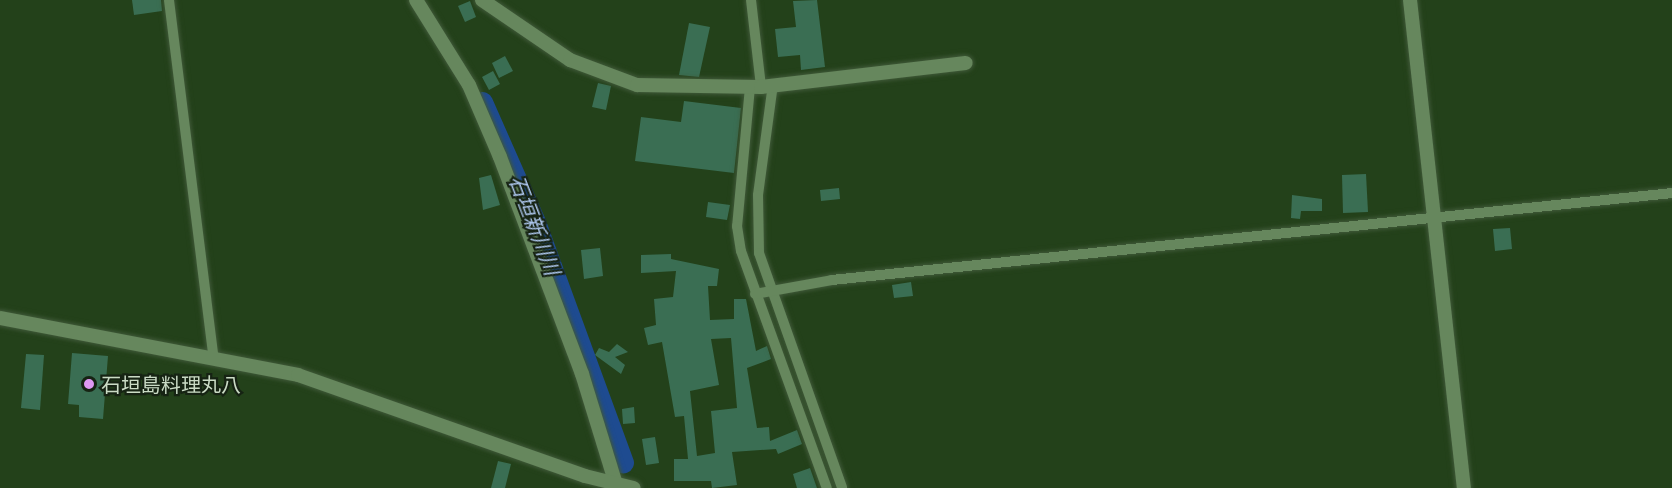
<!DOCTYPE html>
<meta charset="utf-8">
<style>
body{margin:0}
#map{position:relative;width:1672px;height:488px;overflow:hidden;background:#23411a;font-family:Manrope,"Noto Sans JP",sans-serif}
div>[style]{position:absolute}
.river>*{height:21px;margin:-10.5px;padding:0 10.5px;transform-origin:10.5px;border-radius:10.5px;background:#1e4b90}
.building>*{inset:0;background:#3a6e53}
.roads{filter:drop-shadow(0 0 2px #405939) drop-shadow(0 0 2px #405939)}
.minor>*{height:10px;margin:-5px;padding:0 5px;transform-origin:5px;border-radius:5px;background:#66875d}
.tertiary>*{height:14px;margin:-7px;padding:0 7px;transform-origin:7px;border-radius:7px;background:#66875d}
.dots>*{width:16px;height:16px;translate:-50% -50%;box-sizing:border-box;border:3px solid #162313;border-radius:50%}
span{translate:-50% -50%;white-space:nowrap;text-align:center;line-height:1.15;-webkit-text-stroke:4.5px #162313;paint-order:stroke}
.poi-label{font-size:20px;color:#cadbc5}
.left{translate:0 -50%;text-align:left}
.water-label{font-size:21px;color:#adc6ed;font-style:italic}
</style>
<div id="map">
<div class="river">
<div style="left:482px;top:102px;width:131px;rotate:66.2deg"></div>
<div style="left:535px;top:222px;width:256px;rotate:69.9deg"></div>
</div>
<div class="building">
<div style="clip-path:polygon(132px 0,161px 0,162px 11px,134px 15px)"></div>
<div style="clip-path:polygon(817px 0,825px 67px,801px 70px,800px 55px,778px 57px,775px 29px,796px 27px,793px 1px)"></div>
<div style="clip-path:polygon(470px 1px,476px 17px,465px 22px,458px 6px)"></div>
<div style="clip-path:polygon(689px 23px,710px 27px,699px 77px,679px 75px)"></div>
<div style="clip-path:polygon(505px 56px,513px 71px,499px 78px,492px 63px)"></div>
<div style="clip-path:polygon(493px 71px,500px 84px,489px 90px,482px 77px)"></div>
<div style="clip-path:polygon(598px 83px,611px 86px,606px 110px,592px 107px)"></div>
<div style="clip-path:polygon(684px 101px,741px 108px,734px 173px,635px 161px,641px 117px,681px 122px)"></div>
<div style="clip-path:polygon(1366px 174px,1368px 212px,1343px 213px,1342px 175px)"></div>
<div style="clip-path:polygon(491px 175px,500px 205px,483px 210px,479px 178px)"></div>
<div style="clip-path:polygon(839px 188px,840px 199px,821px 201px,820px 190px)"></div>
<div style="clip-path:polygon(1292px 195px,1322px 199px,1322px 211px,1301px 211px,1300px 219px,1291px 218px)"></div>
<div style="clip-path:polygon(708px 202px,730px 205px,727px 220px,706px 217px)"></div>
<div style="clip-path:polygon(1510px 228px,1512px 249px,1495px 251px,1493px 229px)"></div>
<div style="clip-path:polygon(600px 248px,603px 276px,584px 279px,581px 250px)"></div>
<div style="clip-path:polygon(evenodd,671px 254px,671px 259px,719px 269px,717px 286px,708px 286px,710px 320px,734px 319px,734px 299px,746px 299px,756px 351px,767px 346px,771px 359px,747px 368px,757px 428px,769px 427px,770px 441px,797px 430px,802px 444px,778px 454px,776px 449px,732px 452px,737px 485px,712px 488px,711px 481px,674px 481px,674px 459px,688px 459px,684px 416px,675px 417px,662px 342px,648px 345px,644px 328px,656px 325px,654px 299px,673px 297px,676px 271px,641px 273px,641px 255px,671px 254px,731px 338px,737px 408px,711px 411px,715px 453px,697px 456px,690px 391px,719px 385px,711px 339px,731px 338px)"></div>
<div style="clip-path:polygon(911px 282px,913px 296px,894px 298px,892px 285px)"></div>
<div style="clip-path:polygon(617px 344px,628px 352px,615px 357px,625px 365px,621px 374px,595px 355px,599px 348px,609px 352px)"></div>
<div style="clip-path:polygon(72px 353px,108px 356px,103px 419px,79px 417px,79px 405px,68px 404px)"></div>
<div style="clip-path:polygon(26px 354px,44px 355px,40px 410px,21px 408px)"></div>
<div style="clip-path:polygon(634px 407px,635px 423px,623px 424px,622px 409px)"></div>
<div style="clip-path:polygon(655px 437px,659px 463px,646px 465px,642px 439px)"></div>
<div style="clip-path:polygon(498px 461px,511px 464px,505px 488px,491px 488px)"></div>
<div style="clip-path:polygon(810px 468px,817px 488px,797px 488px,793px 474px)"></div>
</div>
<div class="roads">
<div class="minor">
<div style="left:169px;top:0;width:358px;rotate:82.9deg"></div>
<div style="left:751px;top:0;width:88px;rotate:83.4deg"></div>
<div style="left:773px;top:84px;width:112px;rotate:97.7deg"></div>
<div style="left:758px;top:195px;width:58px;rotate:89deg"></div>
<div style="left:759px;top:253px;width:249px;rotate:70.5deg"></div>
<div style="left:750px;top:87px;width:140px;rotate:95.3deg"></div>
<div style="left:737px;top:226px;width:25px;rotate:81deg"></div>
<div style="left:741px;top:251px;width:252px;rotate:70.1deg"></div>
<div style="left:755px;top:294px;width:78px;rotate:-10.3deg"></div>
<div style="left:832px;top:280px;width:844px;rotate:-5.91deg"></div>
</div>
<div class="tertiary">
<div style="left:416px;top:0;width:100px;rotate:58.1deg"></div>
<div style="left:469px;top:85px;width:78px;rotate:66.7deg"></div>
<div style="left:500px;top:157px;width:232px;rotate:69.3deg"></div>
<div style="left:582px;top:374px;width:119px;rotate:72.9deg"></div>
<div style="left:482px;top:0;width:107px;rotate:34.3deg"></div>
<div style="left:570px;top:60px;width:72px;rotate:20.5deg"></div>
<div style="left:637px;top:85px;width:124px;rotate:0.9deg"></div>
<div style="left:761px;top:87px;width:206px;rotate:-6.7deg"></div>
<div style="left:1410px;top:0;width:491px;rotate:83.7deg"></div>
<div style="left:0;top:318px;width:303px;rotate:10.8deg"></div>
<div style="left:298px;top:375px;width:304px;rotate:19.4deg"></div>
<div style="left:585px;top:476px;width:50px;rotate:13.8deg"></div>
</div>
</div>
<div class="dots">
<div style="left:89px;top:384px;background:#de98f2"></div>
</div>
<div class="poi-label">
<span class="left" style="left:101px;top:384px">石垣島料理丸八</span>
</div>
<div class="water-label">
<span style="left:535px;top:225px;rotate:69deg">石垣新川川</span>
</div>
</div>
